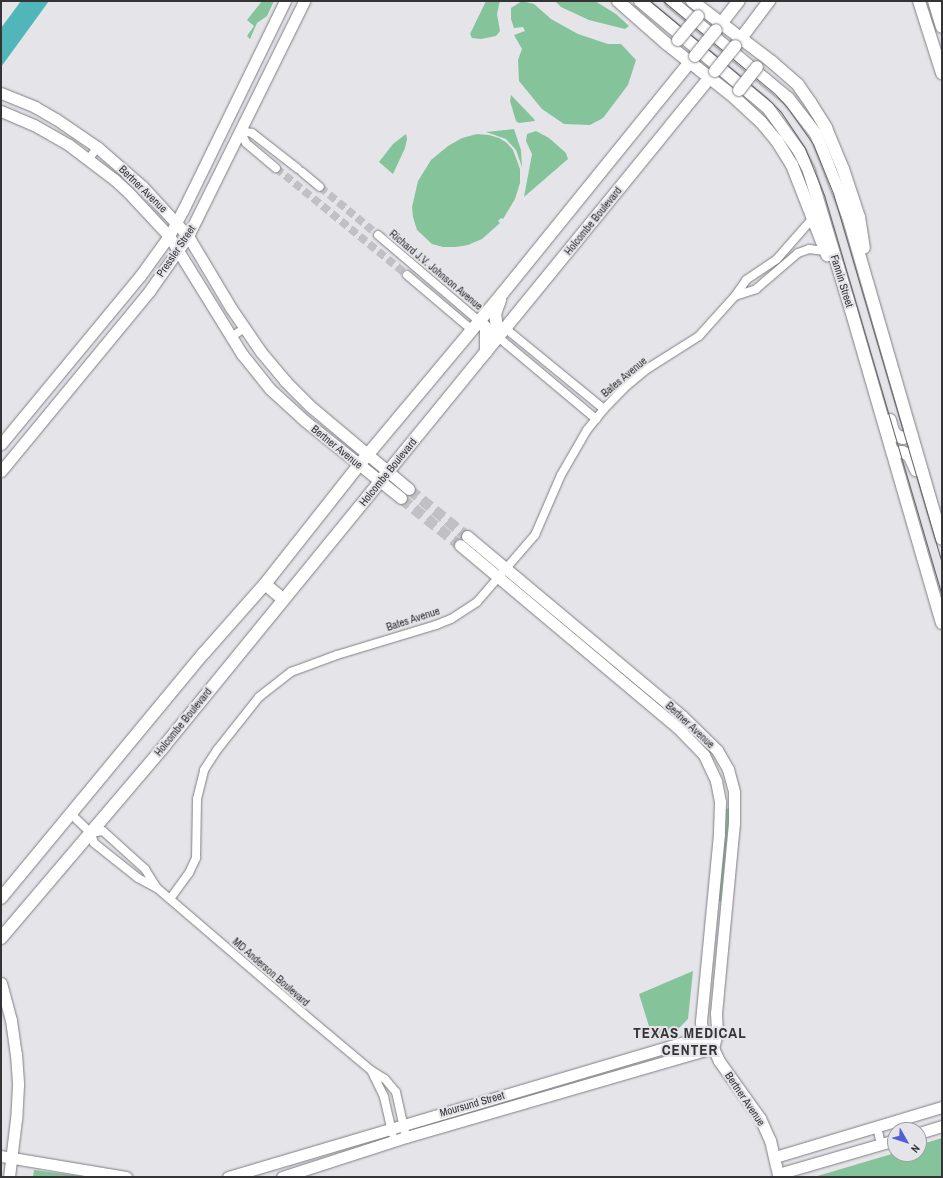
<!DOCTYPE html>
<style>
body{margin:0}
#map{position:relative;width:943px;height:1178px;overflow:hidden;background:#e4e4e9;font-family:"Archivo Narrow",sans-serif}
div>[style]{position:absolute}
.green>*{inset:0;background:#85c49b}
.water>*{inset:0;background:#51b6ba}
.street-tunnel>*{height:8px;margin-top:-4px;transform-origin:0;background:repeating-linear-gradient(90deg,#c1c1c5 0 8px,transparent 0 12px)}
.secondary-tunnel>*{height:11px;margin-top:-5.5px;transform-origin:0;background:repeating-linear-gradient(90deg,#c1c1c5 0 11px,transparent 0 16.5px)}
.roads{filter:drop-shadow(0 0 1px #7e7e83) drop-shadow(0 0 1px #7e7e83)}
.street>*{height:8px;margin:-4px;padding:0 4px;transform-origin:4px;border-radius:4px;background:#fff}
.secondary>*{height:11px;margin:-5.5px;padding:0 5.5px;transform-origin:5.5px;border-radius:5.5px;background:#fff}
.primary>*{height:12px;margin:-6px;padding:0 6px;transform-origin:6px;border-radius:6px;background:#fff}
.tram>*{height:1px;margin:-0.5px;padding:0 0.5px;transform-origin:0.5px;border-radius:0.5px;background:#67676a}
.bridges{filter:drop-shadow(0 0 1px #7e7e83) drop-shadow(0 0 1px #7e7e83)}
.primary-bridge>*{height:12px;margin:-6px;padding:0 6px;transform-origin:6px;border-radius:6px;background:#fff}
span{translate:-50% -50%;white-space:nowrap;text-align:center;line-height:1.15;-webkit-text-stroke:4px #e4e4e9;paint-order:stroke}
.street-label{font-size:11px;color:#343436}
.district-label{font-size:15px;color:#343436;font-weight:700;letter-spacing:1px}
.frame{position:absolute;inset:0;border:2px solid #343436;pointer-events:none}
.north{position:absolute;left:887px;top:1122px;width:40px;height:40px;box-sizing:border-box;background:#e4e4e9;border:1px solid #9e9ea1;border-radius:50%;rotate:129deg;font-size:11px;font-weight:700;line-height:16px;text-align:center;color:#343436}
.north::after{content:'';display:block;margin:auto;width:14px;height:18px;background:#535dd4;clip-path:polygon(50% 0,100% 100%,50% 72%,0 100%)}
</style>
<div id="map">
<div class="green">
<div style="clip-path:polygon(262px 1px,274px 1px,267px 16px,257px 23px,250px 39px,247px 36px,254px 26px,247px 20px)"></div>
<div style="clip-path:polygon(486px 1px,500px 1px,497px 14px,500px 31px,496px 36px,481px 39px,472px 38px,470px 34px)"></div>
<div style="clip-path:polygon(522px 1px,534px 4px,551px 19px,578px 34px,608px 44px,621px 44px,636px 60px,628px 85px,603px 118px,590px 125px,564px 124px,542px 109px,519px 81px,518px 60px,522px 49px,514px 35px,525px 31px,523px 27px,514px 28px,511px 19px,511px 8px)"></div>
<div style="clip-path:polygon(555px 1px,595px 1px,616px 14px,629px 26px,625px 29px,589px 20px,561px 7px)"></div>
<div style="clip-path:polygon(511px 95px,534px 119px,535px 121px,519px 123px,516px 121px,510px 101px)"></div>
<div style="clip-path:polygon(514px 129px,521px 150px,522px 167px,516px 150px,506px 139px,486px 132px)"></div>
<div style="clip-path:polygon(536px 131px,549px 138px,566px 153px,568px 159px,524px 197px,532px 154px,526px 141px,527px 134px)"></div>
<div style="clip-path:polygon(406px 134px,407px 139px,405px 148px,393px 174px,379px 162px,393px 144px)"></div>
<div style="clip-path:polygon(477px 134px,489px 135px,499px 138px,507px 143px,513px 150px,520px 169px,520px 183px,515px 199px,503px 219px,501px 218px,498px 221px,500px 223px,482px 239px,468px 245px,456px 247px,443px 247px,432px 244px,417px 230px,413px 217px,412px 207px,418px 181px,431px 160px,448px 146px,462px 138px)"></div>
<div style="clip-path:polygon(730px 808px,721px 901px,717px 901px,726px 809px)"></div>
<div style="clip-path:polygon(693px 971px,688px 1019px,675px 1032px,653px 1039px,639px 994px)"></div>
<div style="clip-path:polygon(942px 1138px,942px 1177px,814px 1177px,895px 1153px,919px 1154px,919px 1145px)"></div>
<div style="clip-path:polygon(34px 1170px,87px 1177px,43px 1177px,33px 1176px)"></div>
</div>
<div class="water">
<div style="clip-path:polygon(21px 1px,49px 1px,1px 67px,1px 28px)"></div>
</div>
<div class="street-tunnel">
<div style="left:276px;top:168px;width:169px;rotate:39.2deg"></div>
<div style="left:320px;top:187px;width:75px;rotate:39.6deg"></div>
</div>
<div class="secondary-tunnel">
<div style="left:409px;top:489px;width:75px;rotate:39deg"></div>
<div style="left:401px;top:498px;width:75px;rotate:38.5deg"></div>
</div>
<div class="roads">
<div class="street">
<div style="left:240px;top:131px;width:12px;rotate:9deg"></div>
<div style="left:252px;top:133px;width:58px;rotate:38deg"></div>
<div style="left:240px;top:131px;width:13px;rotate:63deg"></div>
<div style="left:246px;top:143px;width:39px;rotate:40deg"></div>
<div style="left:89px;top:159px;width:14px;rotate:-56deg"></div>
<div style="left:302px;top:172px;width:23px;rotate:40deg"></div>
<div style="left:378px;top:235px;width:133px;rotate:40.4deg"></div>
<div style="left:407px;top:275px;width:85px;rotate:40.2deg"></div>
<div style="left:735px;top:296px;width:22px;rotate:-18deg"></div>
<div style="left:756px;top:289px;width:55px;rotate:-40.6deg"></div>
<div style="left:798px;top:253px;width:12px;rotate:-20deg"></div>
<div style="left:809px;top:249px;width:16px;rotate:7deg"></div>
<div style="left:505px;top:328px;width:128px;rotate:39.3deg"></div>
<div style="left:231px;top:337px;width:17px;rotate:-33deg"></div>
<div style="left:498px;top:337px;width:128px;rotate:39.9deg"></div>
<div style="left:71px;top:814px;width:28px;rotate:44deg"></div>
<div style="left:91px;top:833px;width:10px;rotate:73deg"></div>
<div style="left:94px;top:843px;width:56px;rotate:38.5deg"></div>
<div style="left:138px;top:878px;width:21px;rotate:28deg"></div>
<div style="left:157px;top:888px;width:194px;rotate:40.6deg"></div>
<div style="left:304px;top:1014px;width:89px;rotate:40deg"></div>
<div style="left:372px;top:1071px;width:15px;rotate:32deg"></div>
<div style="left:385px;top:1079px;width:17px;rotate:50deg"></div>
<div style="left:396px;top:1092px;width:46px;rotate:77.5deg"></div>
<div style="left:91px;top:833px;width:12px;rotate:-9deg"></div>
<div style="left:103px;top:831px;width:57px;rotate:42.1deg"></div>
<div style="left:145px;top:869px;width:22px;rotate:58deg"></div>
<div style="left:170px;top:899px;width:32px;rotate:-54deg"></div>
<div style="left:189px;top:873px;width:17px;rotate:-65deg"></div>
<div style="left:196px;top:858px;width:59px;rotate:-89deg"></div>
<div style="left:197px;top:799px;width:30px;rotate:-76deg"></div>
<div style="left:204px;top:770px;width:24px;rotate:-57deg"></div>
<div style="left:217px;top:750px;width:68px;rotate:-51.6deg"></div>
<div style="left:259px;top:697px;width:41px;rotate:-38deg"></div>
<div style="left:291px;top:672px;width:49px;rotate:-20.3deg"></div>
<div style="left:337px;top:655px;width:103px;rotate:-16.9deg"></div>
<div style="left:436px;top:625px;width:16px;rotate:-22deg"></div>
<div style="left:451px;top:619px;width:31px;rotate:-33deg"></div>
<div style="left:477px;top:602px;width:89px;rotate:-49.1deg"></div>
<div style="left:535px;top:535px;width:65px;rotate:-66.6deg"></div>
<div style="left:561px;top:475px;width:52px;rotate:-60deg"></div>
<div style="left:587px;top:430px;width:27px;rotate:-51deg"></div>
<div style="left:604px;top:409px;width:28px;rotate:-46deg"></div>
<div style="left:623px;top:389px;width:31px;rotate:-40deg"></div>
<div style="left:647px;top:369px;width:62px;rotate:-32.4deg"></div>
<div style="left:699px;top:336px;width:54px;rotate:-48deg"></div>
<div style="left:735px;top:296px;width:19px;rotate:-55deg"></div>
<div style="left:746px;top:280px;width:37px;rotate:-34deg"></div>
<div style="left:777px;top:259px;width:55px;rotate:-48.7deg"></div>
<div style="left:372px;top:1072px;width:28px;rotate:64deg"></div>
<div style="left:384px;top:1097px;width:37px;rotate:77deg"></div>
<div style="left:877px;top:1127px;width:17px;rotate:77deg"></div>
</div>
<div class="secondary">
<div style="left:1px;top:93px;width:37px;rotate:22deg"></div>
<div style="left:35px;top:107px;width:24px;rotate:30deg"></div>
<div style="left:56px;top:119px;width:50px;rotate:34.3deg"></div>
<div style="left:97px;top:147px;width:60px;rotate:40.9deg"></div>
<div style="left:142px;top:186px;width:68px;rotate:47.4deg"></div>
<div style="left:188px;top:236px;width:84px;rotate:59.2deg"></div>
<div style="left:231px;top:308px;width:53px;rotate:55.7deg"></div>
<div style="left:261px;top:352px;width:38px;rotate:50deg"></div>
<div style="left:285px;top:381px;width:35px;rotate:45deg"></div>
<div style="left:310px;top:406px;width:129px;rotate:40deg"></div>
<div style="left:1px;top:111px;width:36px;rotate:23deg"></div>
<div style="left:34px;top:125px;width:40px;rotate:29.7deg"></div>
<div style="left:69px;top:145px;width:58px;rotate:37.3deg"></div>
<div style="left:115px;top:180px;width:18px;rotate:43deg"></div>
<div style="left:128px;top:192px;width:60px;rotate:47deg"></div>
<div style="left:169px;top:236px;width:139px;rotate:58.3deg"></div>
<div style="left:242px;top:354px;width:45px;rotate:51.3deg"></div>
<div style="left:270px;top:389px;width:47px;rotate:42.4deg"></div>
<div style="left:305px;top:421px;width:123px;rotate:38.7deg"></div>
<div style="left:1px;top:444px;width:218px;rotate:-50.4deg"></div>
<div style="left:140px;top:276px;width:49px;rotate:-54.1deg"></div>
<div style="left:169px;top:236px;width:30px;rotate:-62deg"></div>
<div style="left:183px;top:210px;width:233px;rotate:-64deg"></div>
<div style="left:1px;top:471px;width:234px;rotate:-50.5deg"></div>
<div style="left:150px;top:290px;width:66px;rotate:-54.9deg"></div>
<div style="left:188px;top:236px;width:262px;rotate:-63.7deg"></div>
<div style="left:467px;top:536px;width:280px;rotate:39.9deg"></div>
<div style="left:682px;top:716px;width:49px;rotate:44.2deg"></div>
<div style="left:717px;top:750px;width:22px;rotate:60deg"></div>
<div style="left:728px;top:769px;width:24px;rotate:75deg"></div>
<div style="left:734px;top:792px;width:31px;rotate:90deg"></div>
<div style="left:734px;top:823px;width:191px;rotate:95.4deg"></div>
<div style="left:716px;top:1013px;width:20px;rotate:87deg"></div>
<div style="left:717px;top:1033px;width:16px;rotate:105deg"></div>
<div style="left:460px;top:545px;width:283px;rotate:40deg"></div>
<div style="left:677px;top:727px;width:39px;rotate:46deg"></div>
<div style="left:704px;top:755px;width:29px;rotate:65deg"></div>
<div style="left:716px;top:781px;width:21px;rotate:79deg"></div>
<div style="left:720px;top:802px;width:32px;rotate:92deg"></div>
<div style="left:719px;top:834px;width:189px;rotate:95.5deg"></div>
<div style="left:701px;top:1022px;width:14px;rotate:82deg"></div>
<div style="left:703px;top:1036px;width:16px;rotate:50deg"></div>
<div style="left:713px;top:1048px;width:14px;rotate:65deg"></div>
<div style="left:719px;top:1061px;width:70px;rotate:54.3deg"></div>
<div style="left:760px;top:1118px;width:24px;rotate:66deg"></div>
<div style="left:770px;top:1140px;width:35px;rotate:77deg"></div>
<div style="left:778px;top:1174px;width:122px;rotate:-16.2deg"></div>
<div style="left:1px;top:983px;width:38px;rotate:75deg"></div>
<div style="left:11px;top:1020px;width:34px;rotate:82deg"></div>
<div style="left:16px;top:1054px;width:31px;rotate:86deg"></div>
<div style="left:18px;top:1085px;width:34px;rotate:93deg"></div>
<div style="left:16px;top:1119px;width:58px;rotate:96.9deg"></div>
<div style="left:919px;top:1133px;width:24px;rotate:-17deg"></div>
<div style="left:1px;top:1156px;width:127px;rotate:9.5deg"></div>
<div style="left:775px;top:1157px;width:174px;rotate:-16.7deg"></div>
<div style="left:228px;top:1177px;width:504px;rotate:-16.49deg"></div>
<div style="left:282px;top:1177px;width:130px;rotate:-17.9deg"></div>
<div style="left:406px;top:1137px;width:320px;rotate:-16.2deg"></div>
</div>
<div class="primary">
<div style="left:618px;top:1px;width:65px;rotate:41.3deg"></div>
<div style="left:667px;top:44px;width:85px;rotate:38.3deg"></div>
<div style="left:734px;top:97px;width:37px;rotate:43deg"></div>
<div style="left:761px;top:122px;width:25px;rotate:50deg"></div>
<div style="left:777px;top:141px;width:28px;rotate:58deg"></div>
<div style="left:792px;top:165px;width:97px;rotate:68.7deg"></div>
<div style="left:640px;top:1px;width:167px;rotate:39.9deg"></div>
<div style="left:768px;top:108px;width:53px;rotate:54.2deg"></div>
<div style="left:799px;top:151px;width:22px;rotate:63deg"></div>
<div style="left:809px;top:171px;width:145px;rotate:73.2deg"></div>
<div style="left:851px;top:310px;width:326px;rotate:73.8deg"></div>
<div style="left:671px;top:1px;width:152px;rotate:39.7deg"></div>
<div style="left:788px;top:98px;width:46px;rotate:52.1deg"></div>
<div style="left:816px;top:134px;width:88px;rotate:68.7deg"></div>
<div style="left:848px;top:216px;width:336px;rotate:73.8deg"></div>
<div style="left:692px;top:1px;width:101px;rotate:37.3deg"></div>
<div style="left:772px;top:62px;width:35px;rotate:41deg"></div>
<div style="left:798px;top:85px;width:21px;rotate:55deg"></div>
<div style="left:810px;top:102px;width:31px;rotate:58deg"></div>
<div style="left:826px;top:128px;width:44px;rotate:67.5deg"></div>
<div style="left:843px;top:169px;width:51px;rotate:71.6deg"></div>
<div style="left:859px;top:217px;width:31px;rotate:81deg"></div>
<div style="left:919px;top:1px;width:76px;rotate:72.3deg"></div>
<div style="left:934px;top:1px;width:27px;rotate:73deg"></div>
<div style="left:716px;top:30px;width:37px;rotate:-52deg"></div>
<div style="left:736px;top:45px;width:55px;rotate:-53.1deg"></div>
<div style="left:479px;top:321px;width:10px;rotate:45deg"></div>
<div style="left:486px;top:328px;width:24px;rotate:90deg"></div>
<div style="left:498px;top:337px;width:23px;rotate:-97deg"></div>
<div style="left:495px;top:314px;width:15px;rotate:-70deg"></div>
<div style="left:890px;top:420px;width:11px;rotate:75deg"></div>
<div style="left:893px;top:431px;width:6px;rotate:51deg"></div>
<div style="left:897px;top:436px;width:6px;rotate:18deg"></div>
<div style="left:903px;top:438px;width:9px;rotate:-18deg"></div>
<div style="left:893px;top:453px;width:9px;rotate:-6deg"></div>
<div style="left:902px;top:452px;width:8px;rotate:23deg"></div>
<div style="left:909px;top:455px;width:17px;rotate:65deg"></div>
<div style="left:265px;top:584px;width:23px;rotate:40deg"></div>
<div style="left:1px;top:898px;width:318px;rotate:-50.4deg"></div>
<div style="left:204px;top:653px;width:92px;rotate:-48.5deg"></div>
<div style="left:265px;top:584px;width:152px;rotate:-51.7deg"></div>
<div style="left:359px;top:465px;width:223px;rotate:-50.1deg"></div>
<div style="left:502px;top:294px;width:306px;rotate:-51deg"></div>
<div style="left:1px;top:938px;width:253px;rotate:-49.6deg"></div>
<div style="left:165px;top:745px;width:870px;rotate:-50.78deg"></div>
</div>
</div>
<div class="tram">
<div style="left:650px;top:1px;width:153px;rotate:39.7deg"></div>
<div style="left:768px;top:99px;width:18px;rotate:45deg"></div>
<div style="left:781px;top:112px;width:43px;rotate:56.3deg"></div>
<div style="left:805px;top:148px;width:51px;rotate:68deg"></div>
<div style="left:824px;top:195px;width:418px;rotate:73.6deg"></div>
<div style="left:663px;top:1px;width:144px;rotate:39.7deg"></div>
<div style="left:774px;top:93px;width:19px;rotate:47deg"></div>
<div style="left:787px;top:107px;width:45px;rotate:54.9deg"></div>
<div style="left:813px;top:144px;width:53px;rotate:67.8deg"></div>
<div style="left:833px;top:193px;width:387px;rotate:73.6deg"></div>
</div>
<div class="bridges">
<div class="primary-bridge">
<div style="left:678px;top:40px;width:31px;rotate:-50deg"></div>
<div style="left:695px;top:56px;width:33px;rotate:-51deg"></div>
<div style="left:715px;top:71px;width:32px;rotate:-51deg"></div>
<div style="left:739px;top:90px;width:29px;rotate:-52deg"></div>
</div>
</div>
<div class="street-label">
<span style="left:143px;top:189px;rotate:44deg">Bertner Avenue</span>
<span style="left:593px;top:221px;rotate:-51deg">Holcombe Boulevard</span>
<span style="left:176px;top:251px;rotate:-56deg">Pressler Street</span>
<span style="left:436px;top:270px;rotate:40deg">Richard J.V. Johnson Avenue</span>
<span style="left:842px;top:281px;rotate:73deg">Fannin Street</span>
<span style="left:624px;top:377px;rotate:-40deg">Bates Avenue</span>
<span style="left:337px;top:447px;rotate:39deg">Bertner Avenue</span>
<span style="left:388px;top:472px;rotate:-51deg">Holcombe Boulevard</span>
<span style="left:413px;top:619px;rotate:-18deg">Bates Avenue</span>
<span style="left:183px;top:722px;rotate:-51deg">Holcombe Boulevard</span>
<span style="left:690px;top:725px;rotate:43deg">Bertner Avenue</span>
<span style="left:271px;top:972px;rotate:41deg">MD Anderson Boulevard</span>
<span style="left:745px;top:1099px;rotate:56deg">Bertner Avenue</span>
<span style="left:472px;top:1104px;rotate:-16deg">Moursund Street</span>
</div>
<div class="district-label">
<span style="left:690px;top:1041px">TEXAS MEDICAL<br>CENTER</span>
</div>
<div class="frame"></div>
<div class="north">N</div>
</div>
